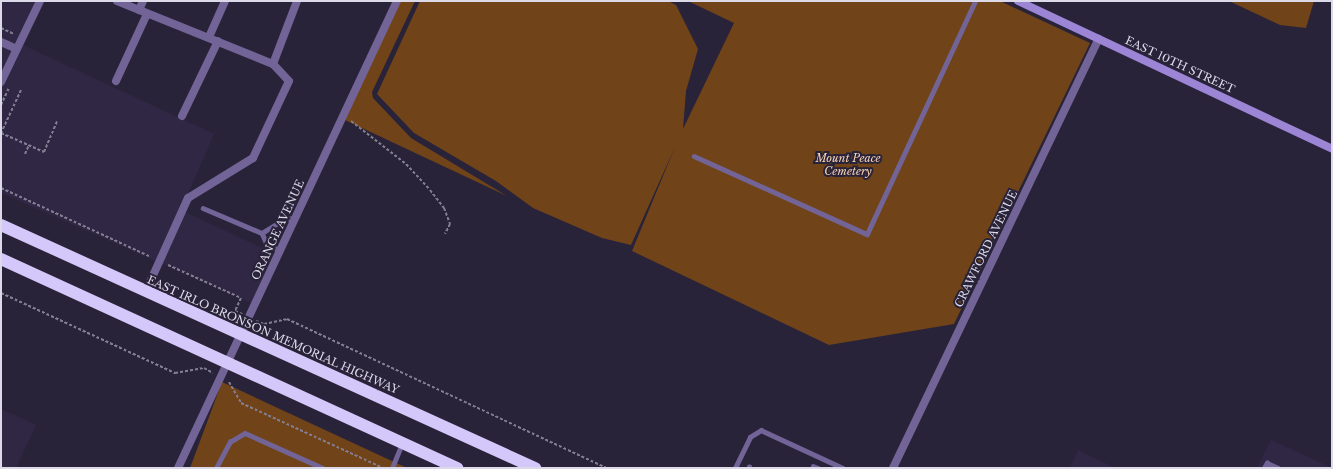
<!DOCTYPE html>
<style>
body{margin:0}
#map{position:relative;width:1333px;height:469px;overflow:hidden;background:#29233a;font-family:"Libre Baskerville",serif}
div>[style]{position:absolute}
.built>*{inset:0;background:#302745}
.green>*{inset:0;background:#714318}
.path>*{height:2px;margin-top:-1px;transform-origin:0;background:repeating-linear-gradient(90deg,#837e91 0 3px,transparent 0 5px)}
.lane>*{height:4.5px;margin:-2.25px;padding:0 2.25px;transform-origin:2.25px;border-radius:2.25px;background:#726497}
.street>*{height:8px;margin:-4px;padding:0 4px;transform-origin:4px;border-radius:4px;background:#726497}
.secondary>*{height:8px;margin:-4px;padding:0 4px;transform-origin:4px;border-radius:4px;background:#9d85d6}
.highway>*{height:12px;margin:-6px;padding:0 6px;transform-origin:6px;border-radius:6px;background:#d4c8fa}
span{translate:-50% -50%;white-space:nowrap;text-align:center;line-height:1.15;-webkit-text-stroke:4px #29233a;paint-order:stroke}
.street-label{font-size:11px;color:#dcd9e8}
.park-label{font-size:11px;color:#f9d4b6;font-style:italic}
.frame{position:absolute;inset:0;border:2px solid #dcd9e8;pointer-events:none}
</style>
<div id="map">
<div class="built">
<div style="clip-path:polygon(1px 1px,43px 1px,23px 45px,214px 134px,181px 210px,281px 257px,258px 306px,1px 193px)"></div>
<div style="clip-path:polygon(1px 409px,36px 425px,16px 468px,1px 468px)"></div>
<div style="clip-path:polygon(1271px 440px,1332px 468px,1257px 468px)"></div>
<div style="clip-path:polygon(1078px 450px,1115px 468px,1070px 468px)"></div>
</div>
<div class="green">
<div style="clip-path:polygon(400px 1px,415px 1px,372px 92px,373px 98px,411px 138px,507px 196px,345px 120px)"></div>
<div style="clip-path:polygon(420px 1px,668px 1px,676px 5px,698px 49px,686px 91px,683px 129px,734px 23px,688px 1px,1000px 1px,1090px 43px,954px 324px,829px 345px,632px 251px,675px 147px,631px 245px,602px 238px,533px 208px,496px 181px,414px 133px,377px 94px)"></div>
<div style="clip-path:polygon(1229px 1px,1314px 1px,1306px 28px,1280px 25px)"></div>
<div style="clip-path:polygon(222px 382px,407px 468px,190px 468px)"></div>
</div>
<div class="path">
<div style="left:1px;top:28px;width:14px;rotate:25deg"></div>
<div style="left:21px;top:90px;width:47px;rotate:114.9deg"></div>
<div style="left:1px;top:133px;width:47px;rotate:23.8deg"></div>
<div style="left:44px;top:152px;width:34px;rotate:-67deg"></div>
<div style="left:1px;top:105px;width:19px;rotate:-65deg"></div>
<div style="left:351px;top:121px;width:70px;rotate:38deg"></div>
<div style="left:406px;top:164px;width:35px;rotate:47deg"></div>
<div style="left:430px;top:190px;width:23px;rotate:52deg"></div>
<div style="left:444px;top:208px;width:17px;rotate:69deg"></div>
<div style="left:450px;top:224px;width:11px;rotate:117deg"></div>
<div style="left:25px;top:154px;width:10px;rotate:-66deg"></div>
<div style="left:1px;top:188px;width:165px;rotate:24.7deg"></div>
<div style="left:168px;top:265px;width:80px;rotate:24.3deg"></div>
<div style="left:241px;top:298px;width:14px;rotate:115deg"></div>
<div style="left:235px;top:311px;width:8px;rotate:23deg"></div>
<div style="left:1px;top:293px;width:192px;rotate:24.7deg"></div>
<div style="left:175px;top:373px;width:29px;rotate:-10deg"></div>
<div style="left:204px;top:368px;width:10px;rotate:29deg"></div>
<div style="left:256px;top:321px;width:9px;rotate:21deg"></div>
<div style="left:264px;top:324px;width:24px;rotate:-12deg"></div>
<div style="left:287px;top:319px;width:353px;rotate:25deg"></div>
<div style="left:229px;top:382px;width:24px;rotate:60deg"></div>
<div style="left:241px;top:403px;width:156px;rotate:24.6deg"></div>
</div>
<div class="lane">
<div style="left:694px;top:156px;width:190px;rotate:24.3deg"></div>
<div style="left:867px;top:234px;width:257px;rotate:-65.1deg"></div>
<div style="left:203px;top:208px;width:64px;rotate:23deg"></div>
<div style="left:262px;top:233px;width:26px;rotate:-32deg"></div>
<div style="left:284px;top:219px;width:11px;rotate:-5deg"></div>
<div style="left:262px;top:233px;width:12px;rotate:66deg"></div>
<div style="left:267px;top:244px;width:15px;rotate:28deg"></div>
<div style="left:813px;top:466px;width:5px;rotate:22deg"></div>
<div style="left:216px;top:468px;width:30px;rotate:-62deg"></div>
<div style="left:230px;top:442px;width:17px;rotate:-31deg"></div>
<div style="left:245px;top:433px;width:85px;rotate:24.2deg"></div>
<div style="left:392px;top:468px;width:27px;rotate:-68deg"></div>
<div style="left:735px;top:468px;width:34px;rotate:-64deg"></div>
<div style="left:750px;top:437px;width:13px;rotate:-32deg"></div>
<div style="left:761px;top:430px;width:90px;rotate:24.9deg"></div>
<div style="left:749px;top:468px;width:1px;rotate:-90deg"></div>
<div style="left:1264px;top:468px;width:6px;rotate:-59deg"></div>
<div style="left:1267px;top:463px;width:12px;rotate:24deg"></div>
</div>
<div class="street">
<div style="left:117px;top:1px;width:168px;rotate:22deg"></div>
<div style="left:273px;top:64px;width:23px;rotate:47deg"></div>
<div style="left:289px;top:81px;width:85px;rotate:115.1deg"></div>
<div style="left:253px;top:158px;width:76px;rotate:148.4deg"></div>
<div style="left:188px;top:198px;width:102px;rotate:114.3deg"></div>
<div style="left:139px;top:10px;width:10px;rotate:-66deg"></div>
<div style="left:209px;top:37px;width:39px;rotate:-66deg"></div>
<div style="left:1px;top:42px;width:17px;rotate:24deg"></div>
<div style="left:273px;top:64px;width:67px;rotate:-69.1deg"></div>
<div style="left:116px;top:81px;width:74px;rotate:-65.2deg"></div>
<div style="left:1px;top:82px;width:90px;rotate:-64.3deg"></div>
<div style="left:182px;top:116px;width:83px;rotate:-64.4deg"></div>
<div style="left:178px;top:468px;width:516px;rotate:-64.88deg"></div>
<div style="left:893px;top:468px;width:476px;rotate:-64.4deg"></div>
</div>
<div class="secondary">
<div style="left:1018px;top:1px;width:347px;rotate:25.2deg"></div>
</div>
<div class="highway">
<div style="left:1px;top:225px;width:587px;rotate:24.47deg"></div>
<div style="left:1px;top:259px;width:502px;rotate:24.62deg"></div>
</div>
<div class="street-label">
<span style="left:1180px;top:65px;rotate:25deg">EAST 10TH STREET</span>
<span style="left:278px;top:230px;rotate:-65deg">ORANGE AVENUE</span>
<span style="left:986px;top:249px;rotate:-64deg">CRAWFORD AVENUE</span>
<span style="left:273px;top:335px;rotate:24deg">EAST IRLO BRONSON MEMORIAL HIGHWAY</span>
</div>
<div class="park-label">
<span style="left:848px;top:165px">Mount Peace<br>Cemetery</span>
</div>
<div class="frame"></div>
</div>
